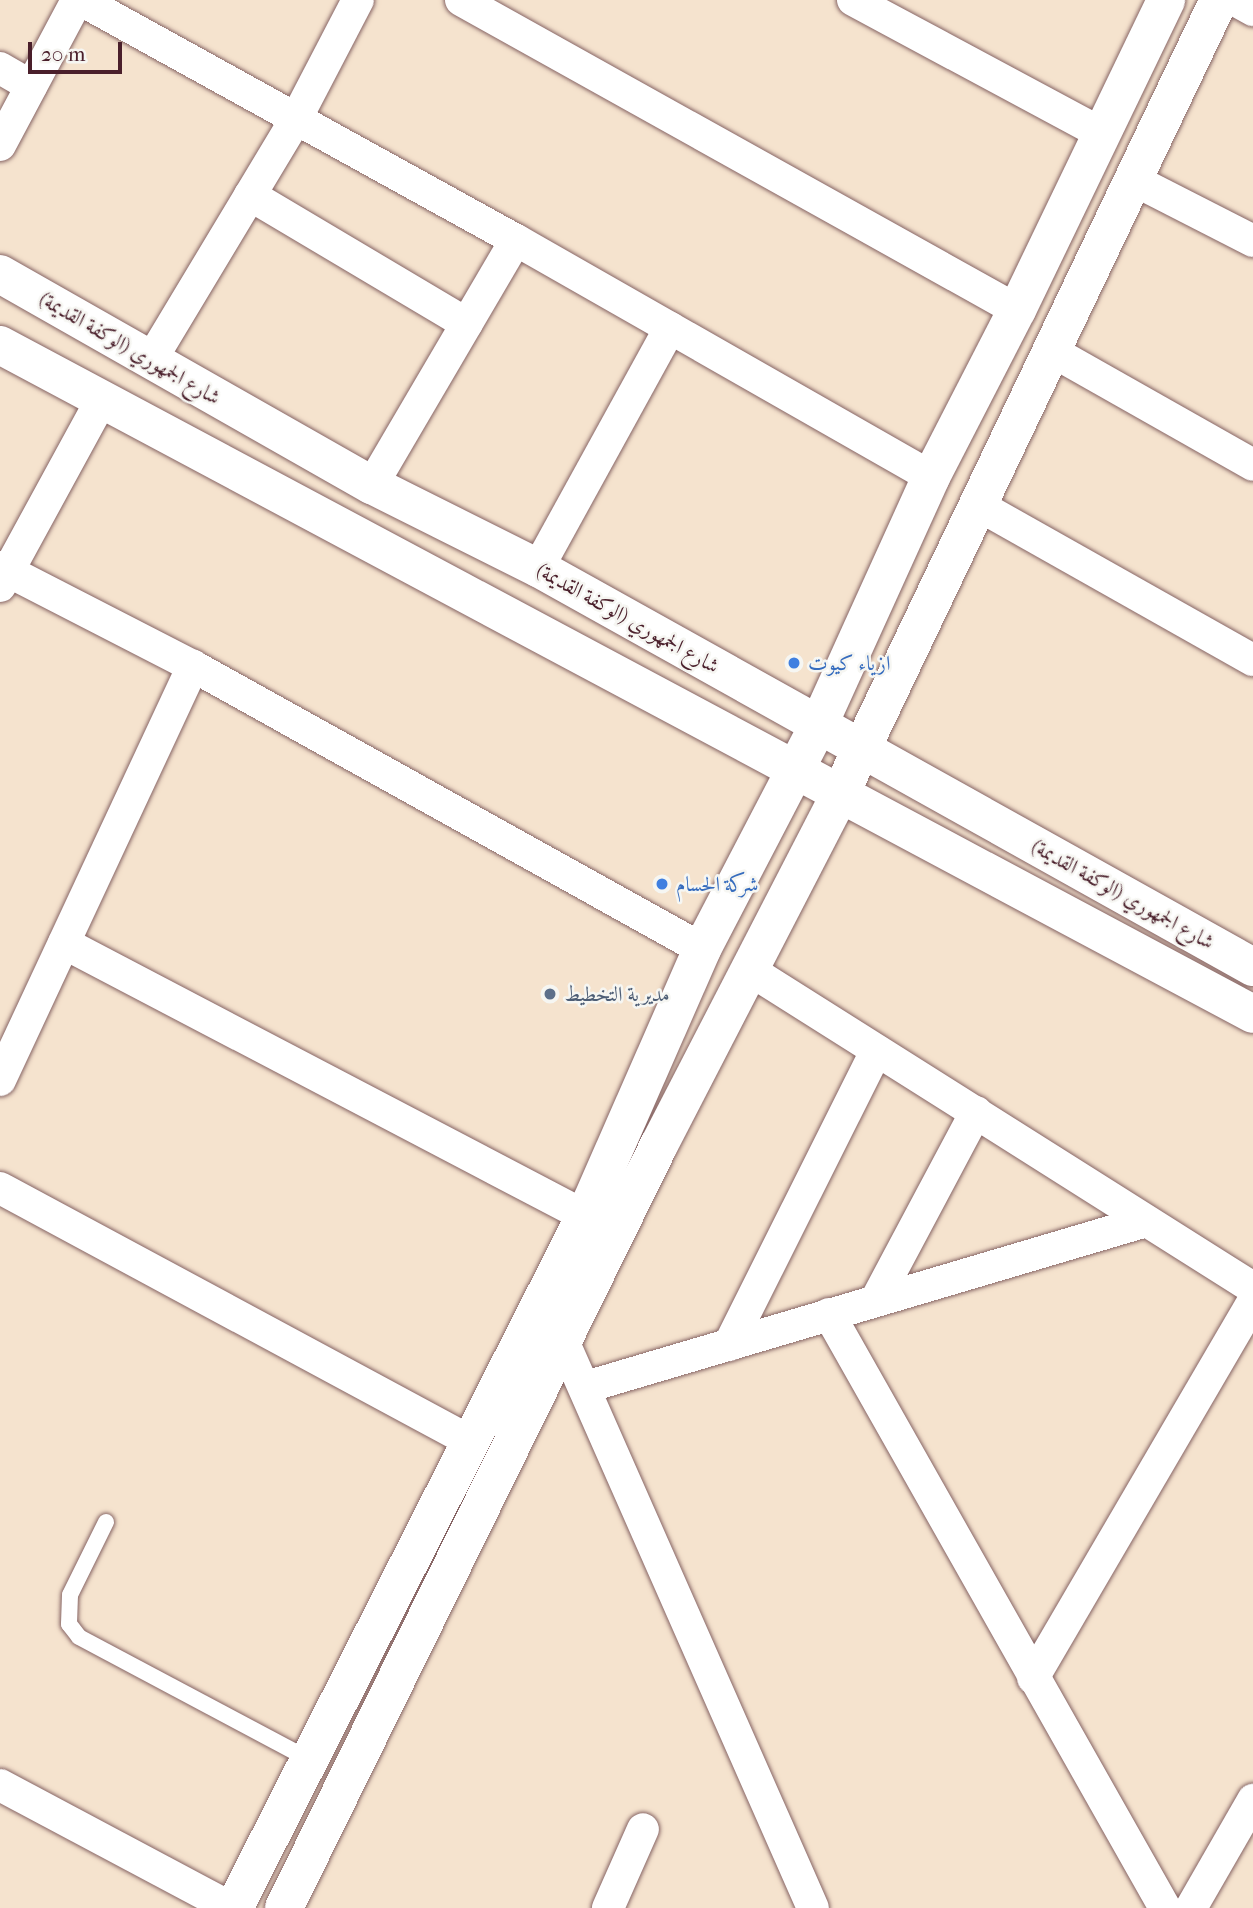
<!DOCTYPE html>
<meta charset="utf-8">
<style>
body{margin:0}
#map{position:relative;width:1253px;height:1908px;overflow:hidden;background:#f5e3ce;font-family:"IM FELL French Canon",Amiri,serif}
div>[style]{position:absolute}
.roads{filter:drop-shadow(0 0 2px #866464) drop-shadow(0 0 2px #866464)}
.lane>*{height:16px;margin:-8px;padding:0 8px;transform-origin:8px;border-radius:8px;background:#fff}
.street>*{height:32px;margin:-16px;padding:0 16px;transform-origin:16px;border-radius:16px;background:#fff}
.secondary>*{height:38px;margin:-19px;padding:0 19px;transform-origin:19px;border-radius:19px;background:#fff}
.dots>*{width:19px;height:19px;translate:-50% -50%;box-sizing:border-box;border:4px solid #f6f6f2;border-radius:50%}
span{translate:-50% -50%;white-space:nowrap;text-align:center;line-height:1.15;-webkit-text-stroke:5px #f6f6f2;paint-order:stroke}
.street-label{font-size:21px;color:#4a1f2b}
.shop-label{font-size:21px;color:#366cbe}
.left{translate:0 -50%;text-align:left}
.service-label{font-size:21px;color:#4e5e75}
.scale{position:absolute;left:28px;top:42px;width:94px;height:32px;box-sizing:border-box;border:4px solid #4a1f2b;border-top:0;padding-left:9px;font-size:21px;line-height:24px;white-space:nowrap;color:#4a1f2b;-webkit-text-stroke:5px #f6f6f2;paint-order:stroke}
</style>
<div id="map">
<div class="roads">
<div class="lane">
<div style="left:106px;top:1522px;width:81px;rotate:116.3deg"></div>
<div style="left:70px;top:1595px;width:29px;rotate:92deg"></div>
<div style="left:69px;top:1624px;width:16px;rotate:52deg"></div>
<div style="left:79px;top:1637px;width:259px;rotate:28deg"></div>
</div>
<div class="street">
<div style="left:81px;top:0;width:497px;rotate:28.9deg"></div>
<div style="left:516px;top:240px;width:478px;rotate:29.7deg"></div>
<div style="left:461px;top:0;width:637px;rotate:29.14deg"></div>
<div style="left:853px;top:0;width:281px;rotate:28.2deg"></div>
<div style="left:1235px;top:0;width:21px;rotate:29deg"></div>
<div style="left:0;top:68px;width:36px;rotate:30deg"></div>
<div style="left:0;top:145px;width:164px;rotate:-62deg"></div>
<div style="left:1132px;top:179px;width:136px;rotate:27.1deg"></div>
<div style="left:250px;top:195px;width:252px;rotate:30.7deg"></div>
<div style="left:1050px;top:350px;width:233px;rotate:29.5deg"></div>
<div style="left:151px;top:360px;width:281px;rotate:-59deg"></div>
<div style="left:296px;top:119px;width:134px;rotate:-62.5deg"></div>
<div style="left:372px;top:485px;width:284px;rotate:-59.6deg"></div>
<div style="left:976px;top:504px;width:318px;rotate:29.4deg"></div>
<div style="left:0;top:567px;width:217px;rotate:27.2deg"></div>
<div style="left:193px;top:666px;width:582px;rotate:29.07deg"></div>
<div style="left:538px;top:568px;width:274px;rotate:-61.2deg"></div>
<div style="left:0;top:586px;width:213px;rotate:-61.4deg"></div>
<div style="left:64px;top:943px;width:588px;rotate:27.65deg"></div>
<div style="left:748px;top:969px;width:597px;rotate:32.28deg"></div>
<div style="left:0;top:1080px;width:457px;rotate:-65deg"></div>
<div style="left:0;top:1188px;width:532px;rotate:28.3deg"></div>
<div style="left:876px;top:1300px;width:213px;rotate:-62deg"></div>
<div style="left:829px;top:1314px;width:682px;rotate:60.51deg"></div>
<div style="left:564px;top:1343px;width:617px;rotate:66.22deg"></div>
<div style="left:729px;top:1345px;width:329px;rotate:-63.4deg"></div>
<div style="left:586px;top:1387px;width:581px;rotate:-16.5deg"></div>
<div style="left:1033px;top:1678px;width:436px;rotate:-59.7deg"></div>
<div style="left:0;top:1785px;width:262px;rotate:28deg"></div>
<div style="left:608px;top:1908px;width:86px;rotate:-66.1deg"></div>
<div style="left:1191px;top:1908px;width:125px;rotate:-60.1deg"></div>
</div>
<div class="secondary">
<div style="left:0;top:274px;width:428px;rotate:29.6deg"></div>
<div style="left:372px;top:485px;width:186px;rotate:26.6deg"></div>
<div style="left:538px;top:568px;width:819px;rotate:29.16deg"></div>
<div style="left:0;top:345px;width:1420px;rotate:28.1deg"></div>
<div style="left:234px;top:1908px;width:776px;rotate:-63.1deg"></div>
<div style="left:585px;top:1216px;width:292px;rotate:-66.3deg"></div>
<div style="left:702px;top:949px;width:254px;rotate:-62.5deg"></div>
<div style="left:819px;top:724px;width:271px;rotate:-65.6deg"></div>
<div style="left:931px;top:477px;width:188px;rotate:-62.8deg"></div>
<div style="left:1017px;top:310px;width:344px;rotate:-64.3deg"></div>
<div style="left:284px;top:1908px;width:850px;rotate:-63.83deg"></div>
<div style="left:659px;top:1145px;width:397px;rotate:-62.7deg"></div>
<div style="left:841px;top:792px;width:878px;rotate:-64.49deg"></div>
</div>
</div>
<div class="dots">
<div style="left:794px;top:663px;background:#3f7fe0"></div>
<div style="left:662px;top:884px;background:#3f7fe0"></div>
<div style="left:550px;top:994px;background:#5c6f8a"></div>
</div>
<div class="street-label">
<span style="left:130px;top:348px;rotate:30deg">شارع الجمهوري (الوكفة القديمة)</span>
<span style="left:628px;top:618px;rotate:29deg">شارع الجمهوري (الوكفة القديمة)</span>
<span style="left:1123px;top:894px;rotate:29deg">شارع الجمهوري (الوكفة القديمة)</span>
</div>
<div class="shop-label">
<span class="left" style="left:808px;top:663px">ازياء كيوت</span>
<span class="left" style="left:676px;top:884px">شركة الحسام</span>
</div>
<div class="service-label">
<span class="left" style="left:564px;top:994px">مديرية التخطيط</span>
</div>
<div class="scale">20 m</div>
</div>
